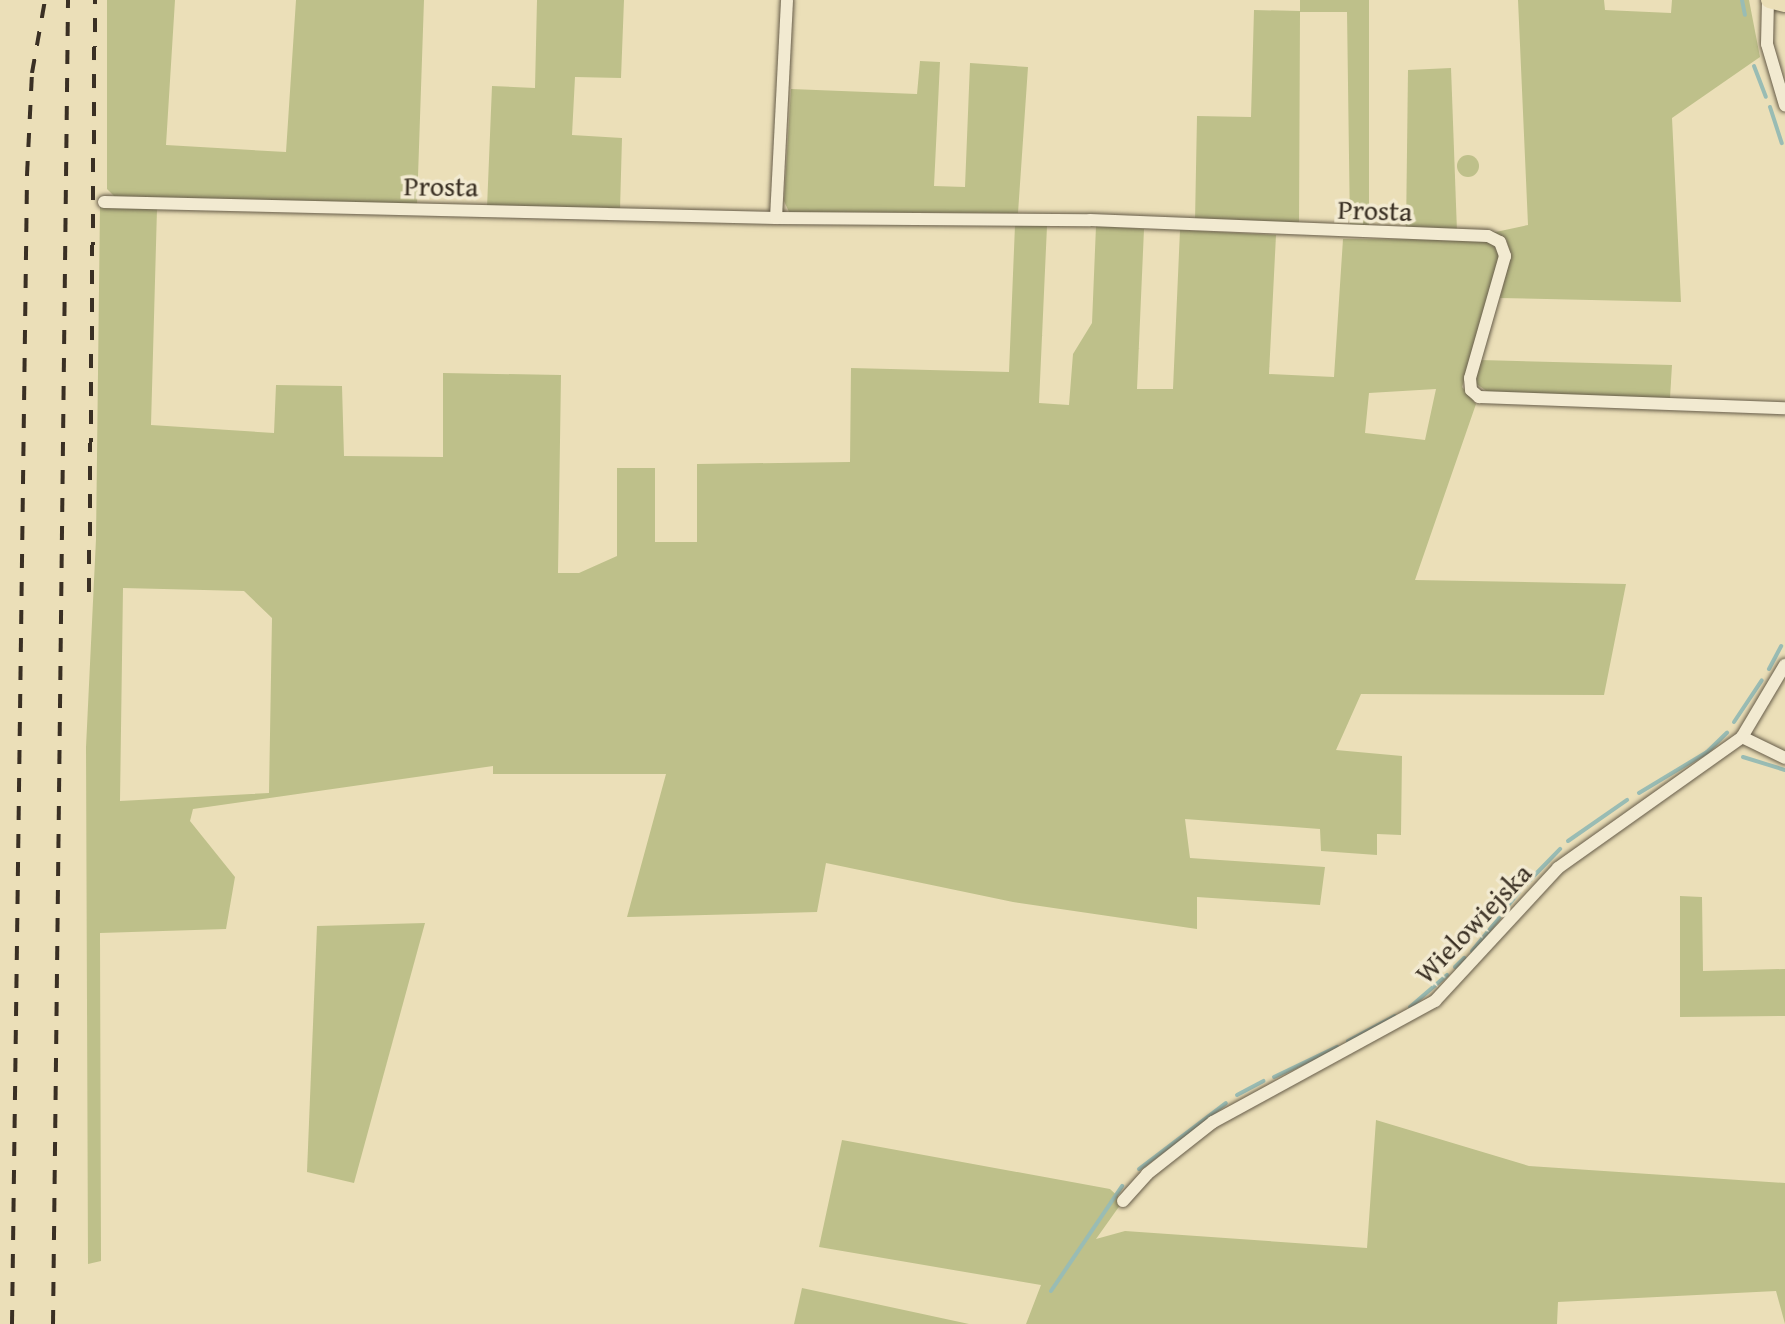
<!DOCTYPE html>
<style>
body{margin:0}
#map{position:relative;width:1785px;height:1324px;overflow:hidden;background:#ebdfb8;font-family:"Gentium Book Plus",serif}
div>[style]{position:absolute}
.green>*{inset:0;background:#bec08a}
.round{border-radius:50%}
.stream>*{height:4px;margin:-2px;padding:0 2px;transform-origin:2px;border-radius:2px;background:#99bcb4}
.roads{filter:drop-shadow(0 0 2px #665c49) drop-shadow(0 0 2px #665c49)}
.minor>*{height:12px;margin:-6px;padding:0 6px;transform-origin:6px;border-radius:6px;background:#f2ead1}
.major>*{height:16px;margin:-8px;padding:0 8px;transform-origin:8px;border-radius:8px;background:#ebdfb8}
.rail>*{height:4px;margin-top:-2px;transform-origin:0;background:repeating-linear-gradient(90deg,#3a3024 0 14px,transparent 0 28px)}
span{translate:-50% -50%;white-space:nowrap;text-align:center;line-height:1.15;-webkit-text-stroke:7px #f2ead1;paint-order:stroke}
.street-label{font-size:28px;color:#3a3024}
</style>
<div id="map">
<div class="green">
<div style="clip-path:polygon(107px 0,175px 0,166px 145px,286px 152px,296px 0,424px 0,417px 206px,115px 197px,107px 189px)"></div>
<div style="clip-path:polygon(537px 0,624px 0,621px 78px,575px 77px,572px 135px,622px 138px,620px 210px,487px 208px,492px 86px,535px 88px)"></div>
<div style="clip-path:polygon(1300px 0,1369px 0,1369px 231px,1350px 229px,1347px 12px,1300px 12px,1299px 228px,1195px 221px,1197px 116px,1251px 117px,1254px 10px,1300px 11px)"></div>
<div style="clip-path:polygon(1518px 0,1604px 0,1605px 10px,1671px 13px,1672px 0,1749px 0,1760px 57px,1672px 118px,1681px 302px,1500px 298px,1511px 254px,1506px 239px,1491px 233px,1528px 225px)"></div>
<div style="clip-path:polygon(920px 61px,940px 62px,934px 186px,965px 187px,970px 63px,1028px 67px,1018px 213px,789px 212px,784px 201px,791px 89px,917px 94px)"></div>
<div style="clip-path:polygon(1451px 68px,1457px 232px,1406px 232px,1408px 70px)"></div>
<div class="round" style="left:1457px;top:155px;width:22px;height:22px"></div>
<div style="clip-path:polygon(evenodd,100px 206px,157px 209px,151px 425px,274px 433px,276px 385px,342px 386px,344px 456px,443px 457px,443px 373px,561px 375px,558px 573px,579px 573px,617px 556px,617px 468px,655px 468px,655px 542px,697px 542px,697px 464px,850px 462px,851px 368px,1009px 372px,1015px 225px,1047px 226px,1039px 403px,1069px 405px,1073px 354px,1092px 323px,1096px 226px,1144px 229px,1137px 389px,1173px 389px,1180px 230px,1276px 235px,1269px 374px,1334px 377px,1343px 239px,1491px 240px,1501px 259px,1462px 387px,1476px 404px,1415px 580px,1626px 584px,1604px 695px,1361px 694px,1336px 750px,1402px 756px,1401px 835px,1377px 834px,1377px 855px,1321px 851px,1320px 829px,1185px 819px,1190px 858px,1325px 867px,1320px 905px,1197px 897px,1197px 929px,1013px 902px,826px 863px,817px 912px,627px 917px,666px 774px,493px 774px,493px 766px,193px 809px,190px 821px,235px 877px,226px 929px,100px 933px,101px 1261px,88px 1264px,86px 747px,96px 539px,100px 206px,1436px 389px,1425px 440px,1365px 433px,1369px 393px,1436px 389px,100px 206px,123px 588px,244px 591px,272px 618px,269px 793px,120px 801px,123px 588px)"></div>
<div style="clip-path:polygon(1480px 360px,1672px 365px,1670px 398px,1492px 395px,1474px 382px)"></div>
<div style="clip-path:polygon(1680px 896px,1702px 897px,1703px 971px,1785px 969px,1785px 1016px,1680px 1017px)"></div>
<div style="clip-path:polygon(425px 923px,354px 1183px,307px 1172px,317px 926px)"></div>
<div style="clip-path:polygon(1376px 1120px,1529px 1166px,1785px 1183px,1785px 1324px,1776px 1291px,1558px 1302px,1557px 1324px,1026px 1324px,1041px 1285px,819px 1247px,842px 1140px,1110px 1189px,1123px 1201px,1096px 1239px,1125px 1231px,1367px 1248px)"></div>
<div style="clip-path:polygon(802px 1288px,969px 1324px,794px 1324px)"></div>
</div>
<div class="stream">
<div style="left:1742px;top:0;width:15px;rotate:79deg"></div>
<div style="left:1754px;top:66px;width:33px;rotate:69deg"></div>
<div style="left:1770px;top:107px;width:38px;rotate:72deg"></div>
<div style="left:1769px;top:669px;width:26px;rotate:-62deg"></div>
<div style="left:1734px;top:722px;width:50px;rotate:-56.3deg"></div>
<div style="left:1743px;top:757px;width:44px;rotate:17.2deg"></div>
<div style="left:1639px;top:793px;width:79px;rotate:-31.1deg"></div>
<div style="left:1707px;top:752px;width:28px;rotate:-44deg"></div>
<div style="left:1568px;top:841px;width:72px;rotate:-34.8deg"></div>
<div style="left:1526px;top:884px;width:49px;rotate:-45.8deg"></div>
<div style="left:1506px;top:908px;width:21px;rotate:-51deg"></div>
<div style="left:1472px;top:951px;width:43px;rotate:-50.7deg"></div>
<div style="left:1455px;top:967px;width:13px;rotate:-45deg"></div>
<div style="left:1410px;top:1007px;width:49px;rotate:-40.9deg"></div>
<div style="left:1348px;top:1041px;width:53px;rotate:-28deg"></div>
<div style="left:1274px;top:1077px;width:70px;rotate:-25.5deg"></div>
<div style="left:1237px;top:1095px;width:30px;rotate:-28deg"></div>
<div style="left:1139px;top:1169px;width:109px;rotate:-37.2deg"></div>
<div style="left:1051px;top:1291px;width:127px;rotate:-55.9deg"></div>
</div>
<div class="roads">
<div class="minor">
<div style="left:1768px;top:0;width:44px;rotate:91.3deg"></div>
<div style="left:1767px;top:44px;width:64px;rotate:73.6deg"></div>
<div style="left:104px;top:202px;width:672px;rotate:1.36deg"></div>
<div style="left:776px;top:218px;width:314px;rotate:0.4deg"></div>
<div style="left:1090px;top:220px;width:398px;rotate:2.3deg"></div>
<div style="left:1488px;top:236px;width:13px;rotate:27deg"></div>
<div style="left:1500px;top:242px;width:15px;rotate:70deg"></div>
<div style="left:1505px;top:256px;width:127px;rotate:106deg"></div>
<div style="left:1470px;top:378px;width:12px;rotate:85deg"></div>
<div style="left:1471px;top:390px;width:11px;rotate:41deg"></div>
<div style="left:1479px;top:397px;width:306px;rotate:2.1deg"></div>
<div style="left:776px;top:218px;width:218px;rotate:-87.1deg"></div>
<div style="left:1742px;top:737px;width:48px;rotate:26deg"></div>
<div style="left:1123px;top:1201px;width:36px;rotate:-48deg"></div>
<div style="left:1147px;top:1174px;width:84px;rotate:-38.2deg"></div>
<div style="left:1213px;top:1122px;width:253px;rotate:-28.6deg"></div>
<div style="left:1435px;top:1001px;width:181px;rotate:-47.2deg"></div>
<div style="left:1558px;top:868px;width:226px;rotate:-35.4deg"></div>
<div style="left:1742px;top:737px;width:84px;rotate:-59.2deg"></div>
</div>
<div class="major">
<div style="left:1769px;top:0;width:16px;rotate:14deg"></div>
</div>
</div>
<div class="rail">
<div style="left:89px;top:592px;width:592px;rotate:-89.42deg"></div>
<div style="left:12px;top:1324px;width:1149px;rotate:-89.25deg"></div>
<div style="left:27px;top:175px;width:102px;rotate:-87.2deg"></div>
<div style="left:32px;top:73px;width:74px;rotate:-79.9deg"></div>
<div style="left:53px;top:1324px;width:1324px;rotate:-89.35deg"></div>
</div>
<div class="street-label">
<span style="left:441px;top:186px;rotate:1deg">Prosta</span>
<span style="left:1375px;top:210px;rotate:2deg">Prosta</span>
<span style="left:1473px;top:923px;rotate:-46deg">Wielowiejska</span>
</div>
</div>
